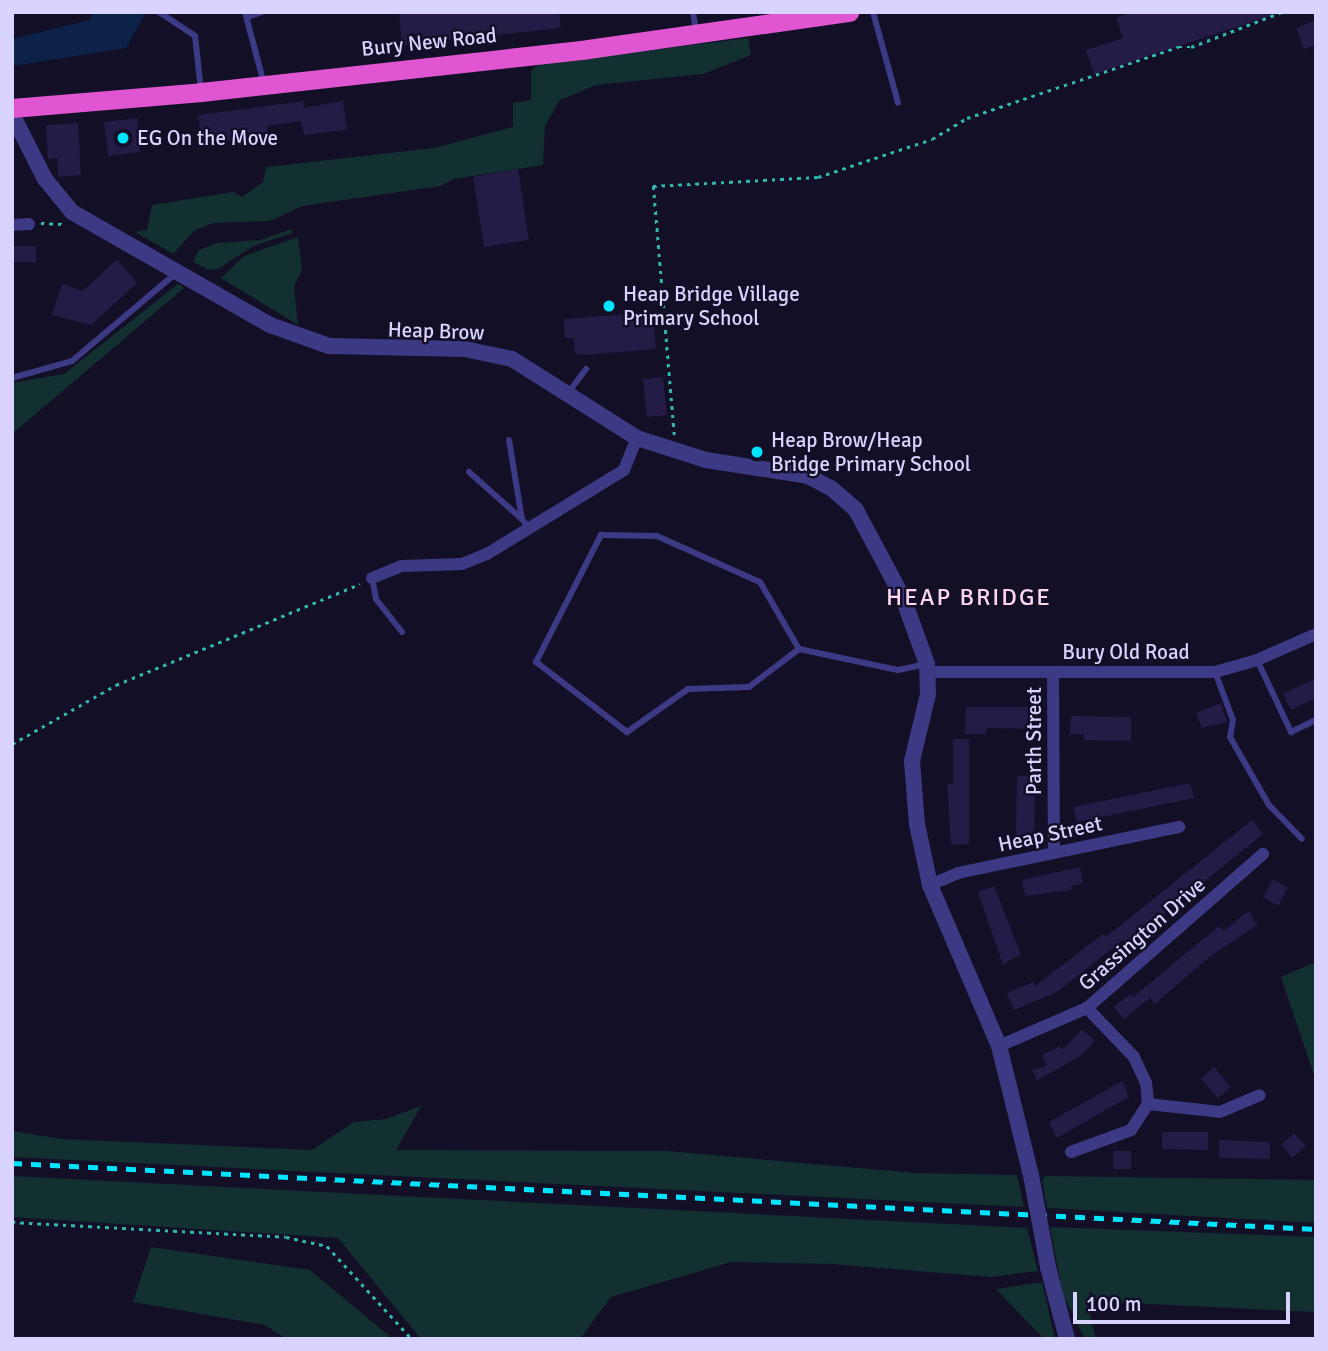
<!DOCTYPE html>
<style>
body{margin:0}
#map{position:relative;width:1328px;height:1351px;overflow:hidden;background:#130f26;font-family:Signika,sans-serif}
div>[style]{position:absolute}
.green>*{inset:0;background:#12302f}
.water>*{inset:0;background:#0c2248}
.building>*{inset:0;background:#241b47}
.path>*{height:2.5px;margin-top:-1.25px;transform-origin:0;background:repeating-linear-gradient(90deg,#2fb8b0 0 3.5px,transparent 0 8.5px)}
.service>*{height:6px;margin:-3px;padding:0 3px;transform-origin:3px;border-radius:3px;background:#3d3a85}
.minor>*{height:12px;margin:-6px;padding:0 6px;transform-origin:6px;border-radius:6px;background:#3d3a85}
.tertiary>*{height:16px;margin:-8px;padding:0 8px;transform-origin:8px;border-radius:8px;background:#3d3a85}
.trunk>*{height:19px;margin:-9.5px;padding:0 9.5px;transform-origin:9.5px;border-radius:9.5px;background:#e055d1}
.rail>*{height:4.5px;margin-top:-2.25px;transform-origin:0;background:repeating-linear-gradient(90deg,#00e5ff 0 10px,transparent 0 19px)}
.tertiary-bridge>*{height:16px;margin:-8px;padding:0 8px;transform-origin:8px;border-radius:8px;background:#3d3a85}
.dots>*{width:19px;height:19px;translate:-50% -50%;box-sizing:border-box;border:4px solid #130f26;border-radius:50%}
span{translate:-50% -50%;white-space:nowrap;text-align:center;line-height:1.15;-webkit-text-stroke:5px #130f26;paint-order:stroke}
.street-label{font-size:21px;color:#d9d4ff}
.poi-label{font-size:21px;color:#d9d4ff}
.left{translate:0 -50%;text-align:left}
.quarter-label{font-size:24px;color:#ffd6f0;letter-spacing:2px}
.frame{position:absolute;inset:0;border:14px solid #d9d4ff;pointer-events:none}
.scale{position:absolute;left:1073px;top:1292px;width:217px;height:32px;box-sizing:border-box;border:4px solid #d9d4ff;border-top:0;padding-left:9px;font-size:21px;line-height:24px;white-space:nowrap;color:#d9d4ff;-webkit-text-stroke:5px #130f26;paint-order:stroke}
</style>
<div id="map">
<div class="green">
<div style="clip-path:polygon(748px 38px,751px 55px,703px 74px,596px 85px,560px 100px,545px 126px,543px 165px,453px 179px,441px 186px,302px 206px,270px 221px,214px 223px,195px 230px,173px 254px,135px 232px,147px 230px,152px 205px,233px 192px,242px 197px,263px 182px,266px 167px,434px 148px,513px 127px,513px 103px,531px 100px,531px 71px,539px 64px)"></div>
<div style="clip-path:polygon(292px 229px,293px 233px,253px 246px,218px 269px,209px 270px,193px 262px,199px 250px,218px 243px,260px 240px)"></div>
<div style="clip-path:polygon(298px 237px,302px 270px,294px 286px,298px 325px,221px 278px,244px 256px)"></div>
<div style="clip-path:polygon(178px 284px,184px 288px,12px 434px,12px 383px,64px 374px)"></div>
<div style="clip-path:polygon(1316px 962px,1316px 1081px,1281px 977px)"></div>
<div style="clip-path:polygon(421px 1106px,396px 1150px,667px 1151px,916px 1173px,1017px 1175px,1024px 1207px,12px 1157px,12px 1131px,61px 1139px,312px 1150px,354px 1122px,386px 1119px)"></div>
<div style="clip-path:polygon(12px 1176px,1027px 1228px,1038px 1271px,991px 1277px,831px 1264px,731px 1262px,611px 1297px,580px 1339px,421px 1339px,338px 1238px,12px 1217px)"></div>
<div style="clip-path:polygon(1046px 1176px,1316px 1180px,1316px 1223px,1047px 1208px,1042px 1179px)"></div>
<div style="clip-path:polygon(1050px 1227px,1316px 1237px,1316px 1312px,1086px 1301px,1096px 1339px,1085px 1339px,1063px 1294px)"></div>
<div style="clip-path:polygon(151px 1247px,310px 1270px,393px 1339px,286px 1339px,265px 1325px,133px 1302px)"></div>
<div style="clip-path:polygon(1042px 1282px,1055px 1339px,1044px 1339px,996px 1289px)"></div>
</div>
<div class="water">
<div style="clip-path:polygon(93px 12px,146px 12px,126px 48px,12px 66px,12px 39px,90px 20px)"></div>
</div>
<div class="building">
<div style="clip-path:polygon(399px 12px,559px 12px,561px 28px,402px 45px)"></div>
<div style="clip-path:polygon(1133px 12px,1273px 12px,1273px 15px,1094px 74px,1086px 50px,1123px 38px,1116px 18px)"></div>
<div style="clip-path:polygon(1316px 20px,1316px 45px,1304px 49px,1296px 28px)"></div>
<div style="clip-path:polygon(304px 101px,303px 108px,343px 101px,347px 130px,304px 135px,301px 121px,267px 126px,268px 136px,202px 144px,198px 115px)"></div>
<div style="clip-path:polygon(137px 118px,140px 152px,108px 156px,104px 122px)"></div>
<div style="clip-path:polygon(78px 123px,81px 175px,58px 177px,57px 158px,48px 159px,46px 125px)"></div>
<div style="clip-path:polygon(518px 169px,529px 240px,484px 247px,473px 177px)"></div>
<div style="clip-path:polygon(12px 246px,36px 246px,36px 262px,12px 262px)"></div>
<div style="clip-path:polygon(117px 259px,137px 283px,91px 325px,52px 315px,62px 284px,83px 291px)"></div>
<div style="clip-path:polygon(653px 312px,656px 349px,583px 355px,575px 353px,574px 338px,565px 338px,564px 319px)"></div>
<div style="clip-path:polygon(663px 377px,667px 415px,647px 417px,643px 379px)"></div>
<div style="clip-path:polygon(1316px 678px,1316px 698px,1291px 710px,1283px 694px)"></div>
<div style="clip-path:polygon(1221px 703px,1227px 722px,1202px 728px,1196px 713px)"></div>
<div style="clip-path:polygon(966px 707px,1041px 707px,1041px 729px,986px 728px,986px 734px,965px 734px)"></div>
<div style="clip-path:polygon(1071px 716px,1131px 717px,1131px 741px,1084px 740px,1084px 734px,1070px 734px)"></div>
<div style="clip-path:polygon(953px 739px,969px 739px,969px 844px,951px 845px,947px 784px,953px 784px)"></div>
<div style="clip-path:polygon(1017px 776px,1035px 776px,1034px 839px,1016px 839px)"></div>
<div style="clip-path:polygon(1190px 783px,1194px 798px,1077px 822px,1073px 807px)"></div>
<div style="clip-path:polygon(1252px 820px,1263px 834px,1136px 937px,1127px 944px,1123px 940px,1057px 992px,1014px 1010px,1007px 993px,1034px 982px,1035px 986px,1103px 934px,1106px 937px)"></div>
<div style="clip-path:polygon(1080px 867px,1083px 883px,1071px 886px,1072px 890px,1025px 896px,1022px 880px)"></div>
<div style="clip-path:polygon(1273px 879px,1288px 888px,1278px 906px,1263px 897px)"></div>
<div style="clip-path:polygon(994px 886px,1021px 954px,1003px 965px,978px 892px)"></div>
<div style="clip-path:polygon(1249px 910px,1257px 925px,1208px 958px,1155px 1004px,1150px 998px,1124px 1019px,1114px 1007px,1130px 994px,1133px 997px,1219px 926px,1224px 931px)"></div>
<div style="clip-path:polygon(1082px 1029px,1095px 1041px,1083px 1054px,1037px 1081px,1032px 1070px,1047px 1066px,1042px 1055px,1060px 1046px,1062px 1050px)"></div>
<div style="clip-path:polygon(1214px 1067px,1231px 1087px,1218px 1098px,1201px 1079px)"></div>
<div style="clip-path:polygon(1122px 1081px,1129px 1097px,1057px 1138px,1049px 1122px)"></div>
<div style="clip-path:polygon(1162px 1132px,1208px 1132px,1208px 1150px,1162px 1149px)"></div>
<div style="clip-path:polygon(1294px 1133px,1306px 1146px,1292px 1158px,1281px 1145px)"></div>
<div style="clip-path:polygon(1219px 1140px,1270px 1142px,1270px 1159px,1219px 1158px)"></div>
<div style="clip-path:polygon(1113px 1151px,1131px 1151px,1131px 1169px,1113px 1169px)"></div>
</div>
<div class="path">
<div style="left:41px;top:223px;width:21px;rotate:3deg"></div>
<div style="left:674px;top:435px;width:250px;rotate:-94.8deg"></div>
<div style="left:653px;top:186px;width:165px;rotate:-3.1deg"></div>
<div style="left:818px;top:177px;width:120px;rotate:-18.4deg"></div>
<div style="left:932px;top:139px;width:41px;rotate:-31deg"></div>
<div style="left:967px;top:118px;width:223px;rotate:-18.6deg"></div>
<div style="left:1178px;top:47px;width:13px"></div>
<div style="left:1191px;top:47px;width:97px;rotate:-21deg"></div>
<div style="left:12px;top:744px;width:120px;rotate:-29.6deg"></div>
<div style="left:116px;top:685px;width:264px;rotate:-22.5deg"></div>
<div style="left:12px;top:1222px;width:274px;rotate:3.1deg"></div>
<div style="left:286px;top:1237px;width:42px;rotate:12.4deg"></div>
<div style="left:327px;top:1246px;width:126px;rotate:47.6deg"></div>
</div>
<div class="service">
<div style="left:159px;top:12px;width:43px;rotate:33.7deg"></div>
<div style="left:195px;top:36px;width:54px;rotate:83.7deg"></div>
<div style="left:245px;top:12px;width:74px;rotate:75.2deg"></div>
<div style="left:693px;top:12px;width:18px;rotate:81deg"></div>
<div style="left:873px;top:12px;width:94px;rotate:74.6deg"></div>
<div style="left:248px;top:17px;width:15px;rotate:-20deg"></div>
<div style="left:12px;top:378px;width:62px;rotate:-15.8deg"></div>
<div style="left:72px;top:361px;width:135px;rotate:-40.2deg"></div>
<div style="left:568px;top:393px;width:30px;rotate:-53deg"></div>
<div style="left:509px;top:440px;width:80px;rotate:80.7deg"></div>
<div style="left:522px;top:519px;width:11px;rotate:52deg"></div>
<div style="left:469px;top:472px;width:71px;rotate:41.6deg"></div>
<div style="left:372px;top:578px;width:21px;rotate:79deg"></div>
<div style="left:376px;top:599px;width:42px;rotate:51.8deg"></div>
<div style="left:799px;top:649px;width:63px;rotate:142.8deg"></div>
<div style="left:749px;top:687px;width:61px;rotate:178.1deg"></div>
<div style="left:688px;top:689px;width:75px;rotate:144.8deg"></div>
<div style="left:627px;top:732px;width:115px;rotate:-142.4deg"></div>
<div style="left:536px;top:662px;width:143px;rotate:-62.9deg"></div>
<div style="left:601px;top:535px;width:56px;rotate:1deg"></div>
<div style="left:657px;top:536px;width:113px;rotate:24.1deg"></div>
<div style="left:760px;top:582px;width:78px;rotate:59.8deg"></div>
<div style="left:799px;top:649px;width:101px;rotate:12deg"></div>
<div style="left:898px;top:670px;width:29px;rotate:-12deg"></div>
<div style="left:1257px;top:660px;width:80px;rotate:64.7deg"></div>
<div style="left:1291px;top:732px;width:28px;rotate:-26deg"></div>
<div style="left:1215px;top:672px;width:51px;rotate:69.4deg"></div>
<div style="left:1233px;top:720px;width:17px;rotate:100deg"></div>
<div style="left:1230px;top:737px;width:78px;rotate:60.2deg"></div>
<div style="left:1269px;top:805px;width:47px;rotate:45.9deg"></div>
</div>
<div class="minor">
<div style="left:12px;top:225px;width:17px;rotate:-3deg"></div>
<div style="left:372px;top:578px;width:32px;rotate:-22deg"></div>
<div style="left:402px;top:566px;width:60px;rotate:-1.9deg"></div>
<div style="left:462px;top:564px;width:27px;rotate:-22deg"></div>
<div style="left:487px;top:554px;width:161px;rotate:-31.5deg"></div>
<div style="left:624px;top:470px;width:35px;rotate:-68deg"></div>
<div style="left:929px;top:672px;width:286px"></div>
<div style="left:1215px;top:672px;width:44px;rotate:-15.9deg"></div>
<div style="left:1257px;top:660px;width:64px;rotate:-23.8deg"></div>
<div style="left:1053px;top:672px;width:180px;rotate:89.7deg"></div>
<div style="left:930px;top:885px;width:30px;rotate:-23deg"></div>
<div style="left:958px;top:873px;width:226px;rotate:-11.8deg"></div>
<div style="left:999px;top:1046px;width:96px;rotate:-23.4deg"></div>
<div style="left:1087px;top:1008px;width:234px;rotate:-41.2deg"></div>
<div style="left:1148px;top:1104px;width:72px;rotate:6.3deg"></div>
<div style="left:1220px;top:1112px;width:43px;rotate:-23deg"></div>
<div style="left:1071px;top:1152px;width:64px;rotate:-20.1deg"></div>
<div style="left:1131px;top:1130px;width:31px;rotate:-57deg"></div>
<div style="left:1148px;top:1104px;width:21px;rotate:-95deg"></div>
<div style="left:1146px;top:1083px;width:29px;rotate:-115deg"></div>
<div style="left:1134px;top:1057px;width:68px;rotate:-133.8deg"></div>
</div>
<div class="tertiary">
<div style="left:12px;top:114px;width:73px;rotate:63.1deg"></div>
<div style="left:45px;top:179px;width:43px;rotate:50.7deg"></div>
<div style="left:72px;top:212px;width:228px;rotate:29.7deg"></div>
<div style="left:270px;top:325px;width:63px;rotate:19.6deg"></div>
<div style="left:329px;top:346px;width:136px;rotate:1.3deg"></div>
<div style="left:465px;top:349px;width:48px;rotate:12deg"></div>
<div style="left:512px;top:359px;width:148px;rotate:32.3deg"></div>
<div style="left:637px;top:438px;width:72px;rotate:17.7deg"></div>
<div style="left:706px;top:460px;width:103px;rotate:8.9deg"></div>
<div style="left:808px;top:476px;width:26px;rotate:28deg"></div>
<div style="left:831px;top:488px;width:33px;rotate:41deg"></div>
<div style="left:856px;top:510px;width:100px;rotate:61.9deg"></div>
<div style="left:903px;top:598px;width:70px;rotate:70deg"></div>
<div style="left:927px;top:664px;width:30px;rotate:88deg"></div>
<div style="left:928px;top:694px;width:69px;rotate:103.4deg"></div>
<div style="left:912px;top:761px;width:63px;rotate:85.5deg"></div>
<div style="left:917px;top:824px;width:62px;rotate:78deg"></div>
<div style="left:930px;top:885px;width:175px;rotate:66.8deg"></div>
<div style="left:999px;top:1046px;width:133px;rotate:76.1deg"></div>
<div style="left:1048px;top:1267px;width:74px;rotate:75.2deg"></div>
</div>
<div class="trunk">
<div style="left:12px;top:108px;width:190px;rotate:-4.8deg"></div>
<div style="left:201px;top:92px;width:389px;rotate:-6.3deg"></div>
<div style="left:588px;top:49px;width:264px;rotate:-8.1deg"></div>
</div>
<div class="rail">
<div style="left:12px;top:1163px;width:1306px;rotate:2.9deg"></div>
</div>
<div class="tertiary-bridge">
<div style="left:1031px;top:1175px;width:94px;rotate:79.5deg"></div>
</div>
<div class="dots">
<div style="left:123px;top:138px;background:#00e5ff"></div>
<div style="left:609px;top:306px;background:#00e5ff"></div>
<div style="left:757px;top:452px;background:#00e5ff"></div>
</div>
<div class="street-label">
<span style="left:429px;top:42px;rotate:-6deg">Bury New Road</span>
<span style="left:436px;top:331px;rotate:2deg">Heap Brow</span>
<span style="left:1126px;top:652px">Bury Old Road</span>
<span style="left:1034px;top:741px;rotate:-90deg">Parth Street</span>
<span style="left:1050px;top:834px;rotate:-12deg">Heap Street</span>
<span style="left:1142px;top:934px;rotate:-41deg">Grassington Drive</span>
</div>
<div class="poi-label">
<span class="left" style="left:137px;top:138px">EG On the Move</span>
<span class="left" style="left:623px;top:306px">Heap Bridge Village<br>Primary School</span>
<span class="left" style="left:771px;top:452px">Heap Brow/Heap<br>Bridge Primary School</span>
</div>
<div class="quarter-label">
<span style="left:969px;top:598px">HEAP BRIDGE</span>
</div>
<div class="frame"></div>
<div class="scale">100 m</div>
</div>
